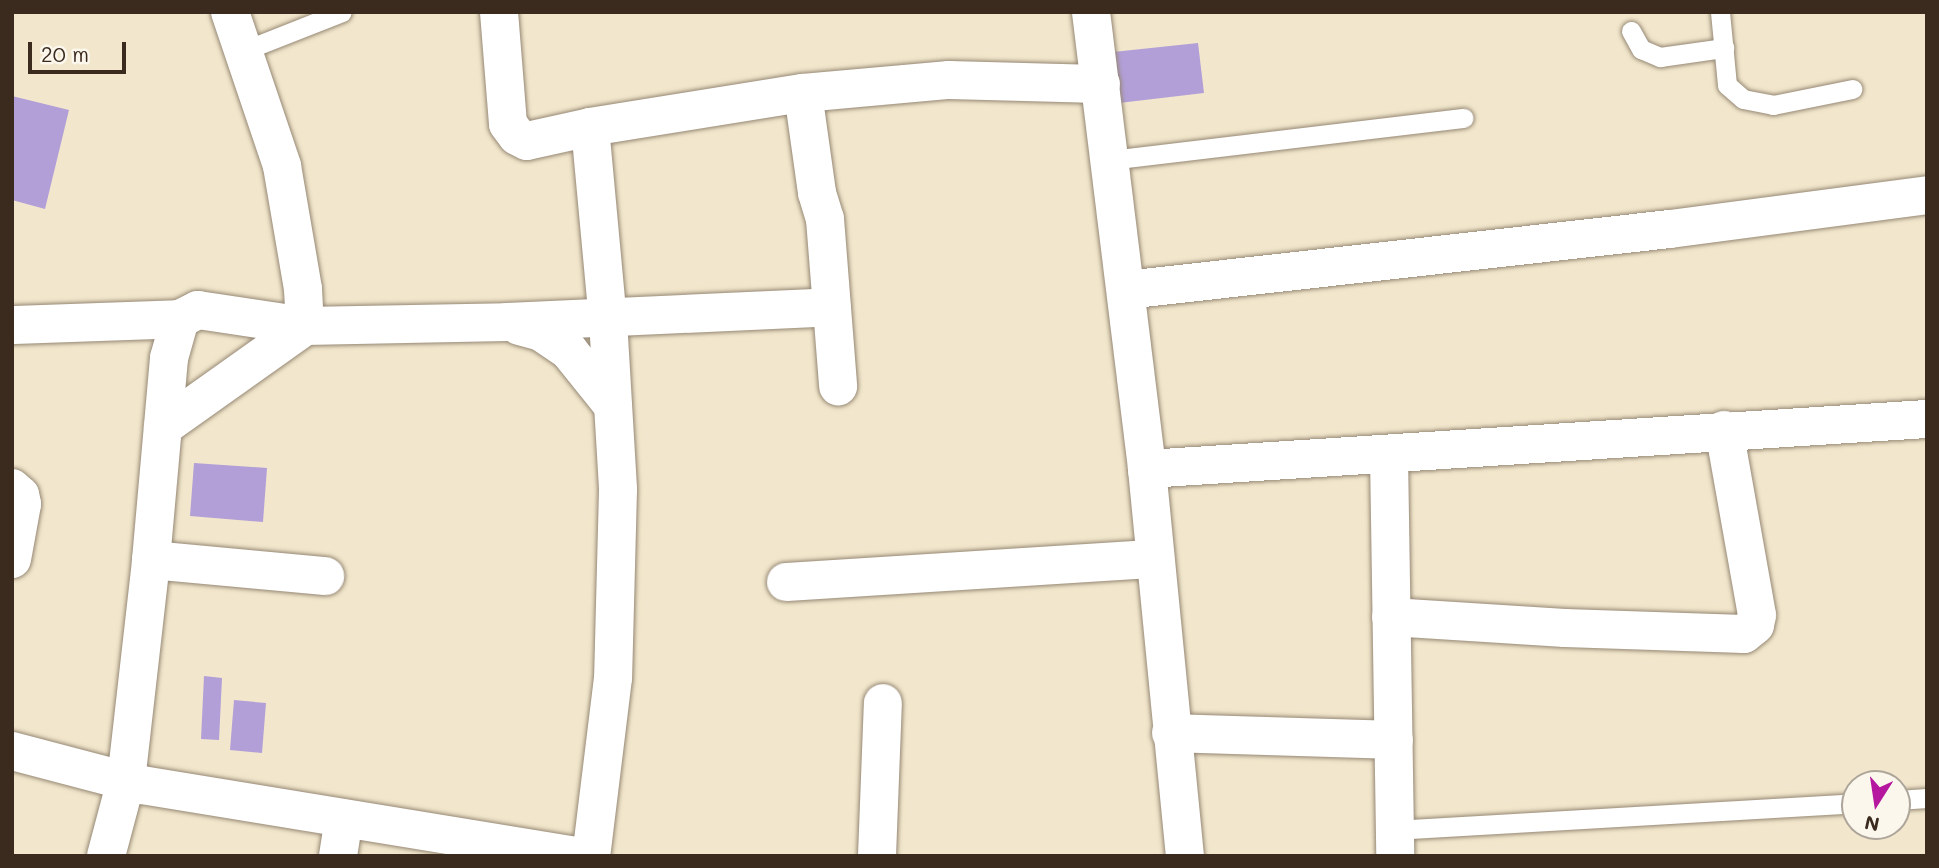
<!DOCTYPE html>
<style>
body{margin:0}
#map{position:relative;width:1939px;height:868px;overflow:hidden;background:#f2e7cc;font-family:Mali,sans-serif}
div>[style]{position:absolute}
.building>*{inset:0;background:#b29fd8}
.roads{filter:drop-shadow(0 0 2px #968875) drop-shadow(0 0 2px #968875)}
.lane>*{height:19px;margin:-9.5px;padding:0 9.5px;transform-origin:9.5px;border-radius:9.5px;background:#fff}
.street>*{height:38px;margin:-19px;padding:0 19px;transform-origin:19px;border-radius:19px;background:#fff}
span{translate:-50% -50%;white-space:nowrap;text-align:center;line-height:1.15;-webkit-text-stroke:5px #fbf7ec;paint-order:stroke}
.frame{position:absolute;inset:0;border:14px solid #3b2a1e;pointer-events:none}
.north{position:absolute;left:1841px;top:770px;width:70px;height:70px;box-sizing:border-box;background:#fbf7ec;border:2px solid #aea59a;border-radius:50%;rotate:192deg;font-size:19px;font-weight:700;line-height:28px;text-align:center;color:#3b2a1e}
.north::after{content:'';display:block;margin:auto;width:24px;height:32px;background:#b5179e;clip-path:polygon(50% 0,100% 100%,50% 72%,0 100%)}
.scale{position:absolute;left:28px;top:42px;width:98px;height:32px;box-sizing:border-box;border:4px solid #3b2a1e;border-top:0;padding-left:9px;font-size:21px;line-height:24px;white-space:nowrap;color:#3b2a1e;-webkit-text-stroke:5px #fbf7ec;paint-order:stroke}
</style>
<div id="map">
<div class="building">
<div style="clip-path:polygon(1198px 43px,1204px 93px,1119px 103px,1113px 52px)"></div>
<div style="clip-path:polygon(12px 96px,69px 110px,45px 209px,12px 200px)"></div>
<div style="clip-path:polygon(194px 463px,267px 468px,263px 522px,190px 516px)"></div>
<div style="clip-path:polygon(204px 676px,222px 678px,219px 740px,201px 739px)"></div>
<div style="clip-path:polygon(234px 700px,266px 703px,262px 753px,230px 750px)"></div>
</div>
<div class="roads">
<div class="lane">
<div style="left:1720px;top:12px;width:73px;rotate:84.5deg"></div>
<div style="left:1727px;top:85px;width:21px;rotate:41deg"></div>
<div style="left:1743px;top:99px;width:31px;rotate:11deg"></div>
<div style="left:1773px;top:105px;width:81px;rotate:-11.4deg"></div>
<div style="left:1631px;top:31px;width:21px;rotate:61deg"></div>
<div style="left:1641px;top:49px;width:21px;rotate:23deg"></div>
<div style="left:1660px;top:57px;width:65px;rotate:-8deg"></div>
<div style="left:243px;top:51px;width:106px;rotate:-21.5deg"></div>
<div style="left:1110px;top:160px;width:356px;rotate:-6.8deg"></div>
<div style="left:1897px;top:800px;width:30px;rotate:-4deg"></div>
<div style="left:1393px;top:830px;width:463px;rotate:-3.3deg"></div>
</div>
<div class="street">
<div style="left:230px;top:12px;width:163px;rotate:71.3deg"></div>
<div style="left:282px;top:166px;width:125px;rotate:80.3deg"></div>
<div style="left:303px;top:289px;width:37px;rotate:87deg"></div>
<div style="left:499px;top:12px;width:112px;rotate:85.4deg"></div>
<div style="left:508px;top:124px;width:15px;rotate:53deg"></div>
<div style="left:517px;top:136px;width:11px;rotate:27deg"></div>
<div style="left:527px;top:141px;width:65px;rotate:-12.5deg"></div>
<div style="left:590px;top:127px;width:216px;rotate:-9.1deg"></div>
<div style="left:803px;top:93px;width:147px;rotate:-5.1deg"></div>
<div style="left:949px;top:80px;width:152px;rotate:1.5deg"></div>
<div style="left:1091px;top:12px;width:460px;rotate:83deg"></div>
<div style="left:1147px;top:469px;width:389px;rotate:84.4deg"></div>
<div style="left:803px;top:93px;width:101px;rotate:82deg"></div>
<div style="left:817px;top:193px;width:27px;rotate:73deg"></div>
<div style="left:825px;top:219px;width:168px;rotate:85.5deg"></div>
<div style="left:590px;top:127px;width:194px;rotate:84.7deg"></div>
<div style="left:608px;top:320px;width:170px;rotate:86.6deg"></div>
<div style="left:618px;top:490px;width:188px;rotate:91.5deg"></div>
<div style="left:613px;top:678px;width:179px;rotate:97deg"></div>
<div style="left:1126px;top:290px;width:547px;rotate:-6.4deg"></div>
<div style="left:1670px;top:229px;width:259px;rotate:-7.5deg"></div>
<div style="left:12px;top:325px;width:168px;rotate:-2deg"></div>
<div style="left:519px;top:326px;width:23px;rotate:15deg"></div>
<div style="left:541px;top:332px;width:34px;rotate:34deg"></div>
<div style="left:569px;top:351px;width:70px;rotate:51.3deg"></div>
<div style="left:163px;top:427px;width:174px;rotate:-35.4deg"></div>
<div style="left:1389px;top:455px;width:401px;rotate:89.1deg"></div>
<div style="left:1147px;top:469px;width:782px;rotate:-3.67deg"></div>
<div style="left:12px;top:488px;width:11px;rotate:41deg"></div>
<div style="left:20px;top:495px;width:9px;rotate:77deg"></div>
<div style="left:22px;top:504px;width:56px;rotate:100.3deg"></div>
<div style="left:151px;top:560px;width:175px;rotate:5.3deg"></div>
<div style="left:786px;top:582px;width:370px;rotate:-3.6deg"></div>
<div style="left:1391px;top:617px;width:174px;rotate:3.6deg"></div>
<div style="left:1565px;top:628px;width:179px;rotate:1.9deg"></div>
<div style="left:1744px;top:634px;width:14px;rotate:-39deg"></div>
<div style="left:1755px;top:625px;width:10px;rotate:-79deg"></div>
<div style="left:1757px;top:615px;width:188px;rotate:-100.1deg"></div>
<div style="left:1171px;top:733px;width:223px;rotate:1.8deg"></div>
<div style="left:12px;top:751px;width:134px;rotate:14.7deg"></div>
<div style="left:142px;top:785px;width:440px;rotate:9.3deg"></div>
<div style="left:106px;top:856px;width:78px;rotate:-75.1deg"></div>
<div style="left:126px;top:781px;width:222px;rotate:-83.5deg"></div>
<div style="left:151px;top:560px;width:203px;rotate:-84.9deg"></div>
<div style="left:169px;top:358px;width:41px;rotate:-74.2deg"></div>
<div style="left:180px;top:319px;width:20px;rotate:-27deg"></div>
<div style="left:198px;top:310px;width:108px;rotate:8.5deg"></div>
<div style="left:305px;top:326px;width:202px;rotate:-1.1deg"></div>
<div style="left:507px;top:322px;width:325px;rotate:-2.6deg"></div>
<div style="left:338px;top:856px;width:38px;rotate:-81deg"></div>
<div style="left:877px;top:856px;width:153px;rotate:-87.8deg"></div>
</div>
</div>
<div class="frame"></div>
<div class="north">N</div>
<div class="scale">20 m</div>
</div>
